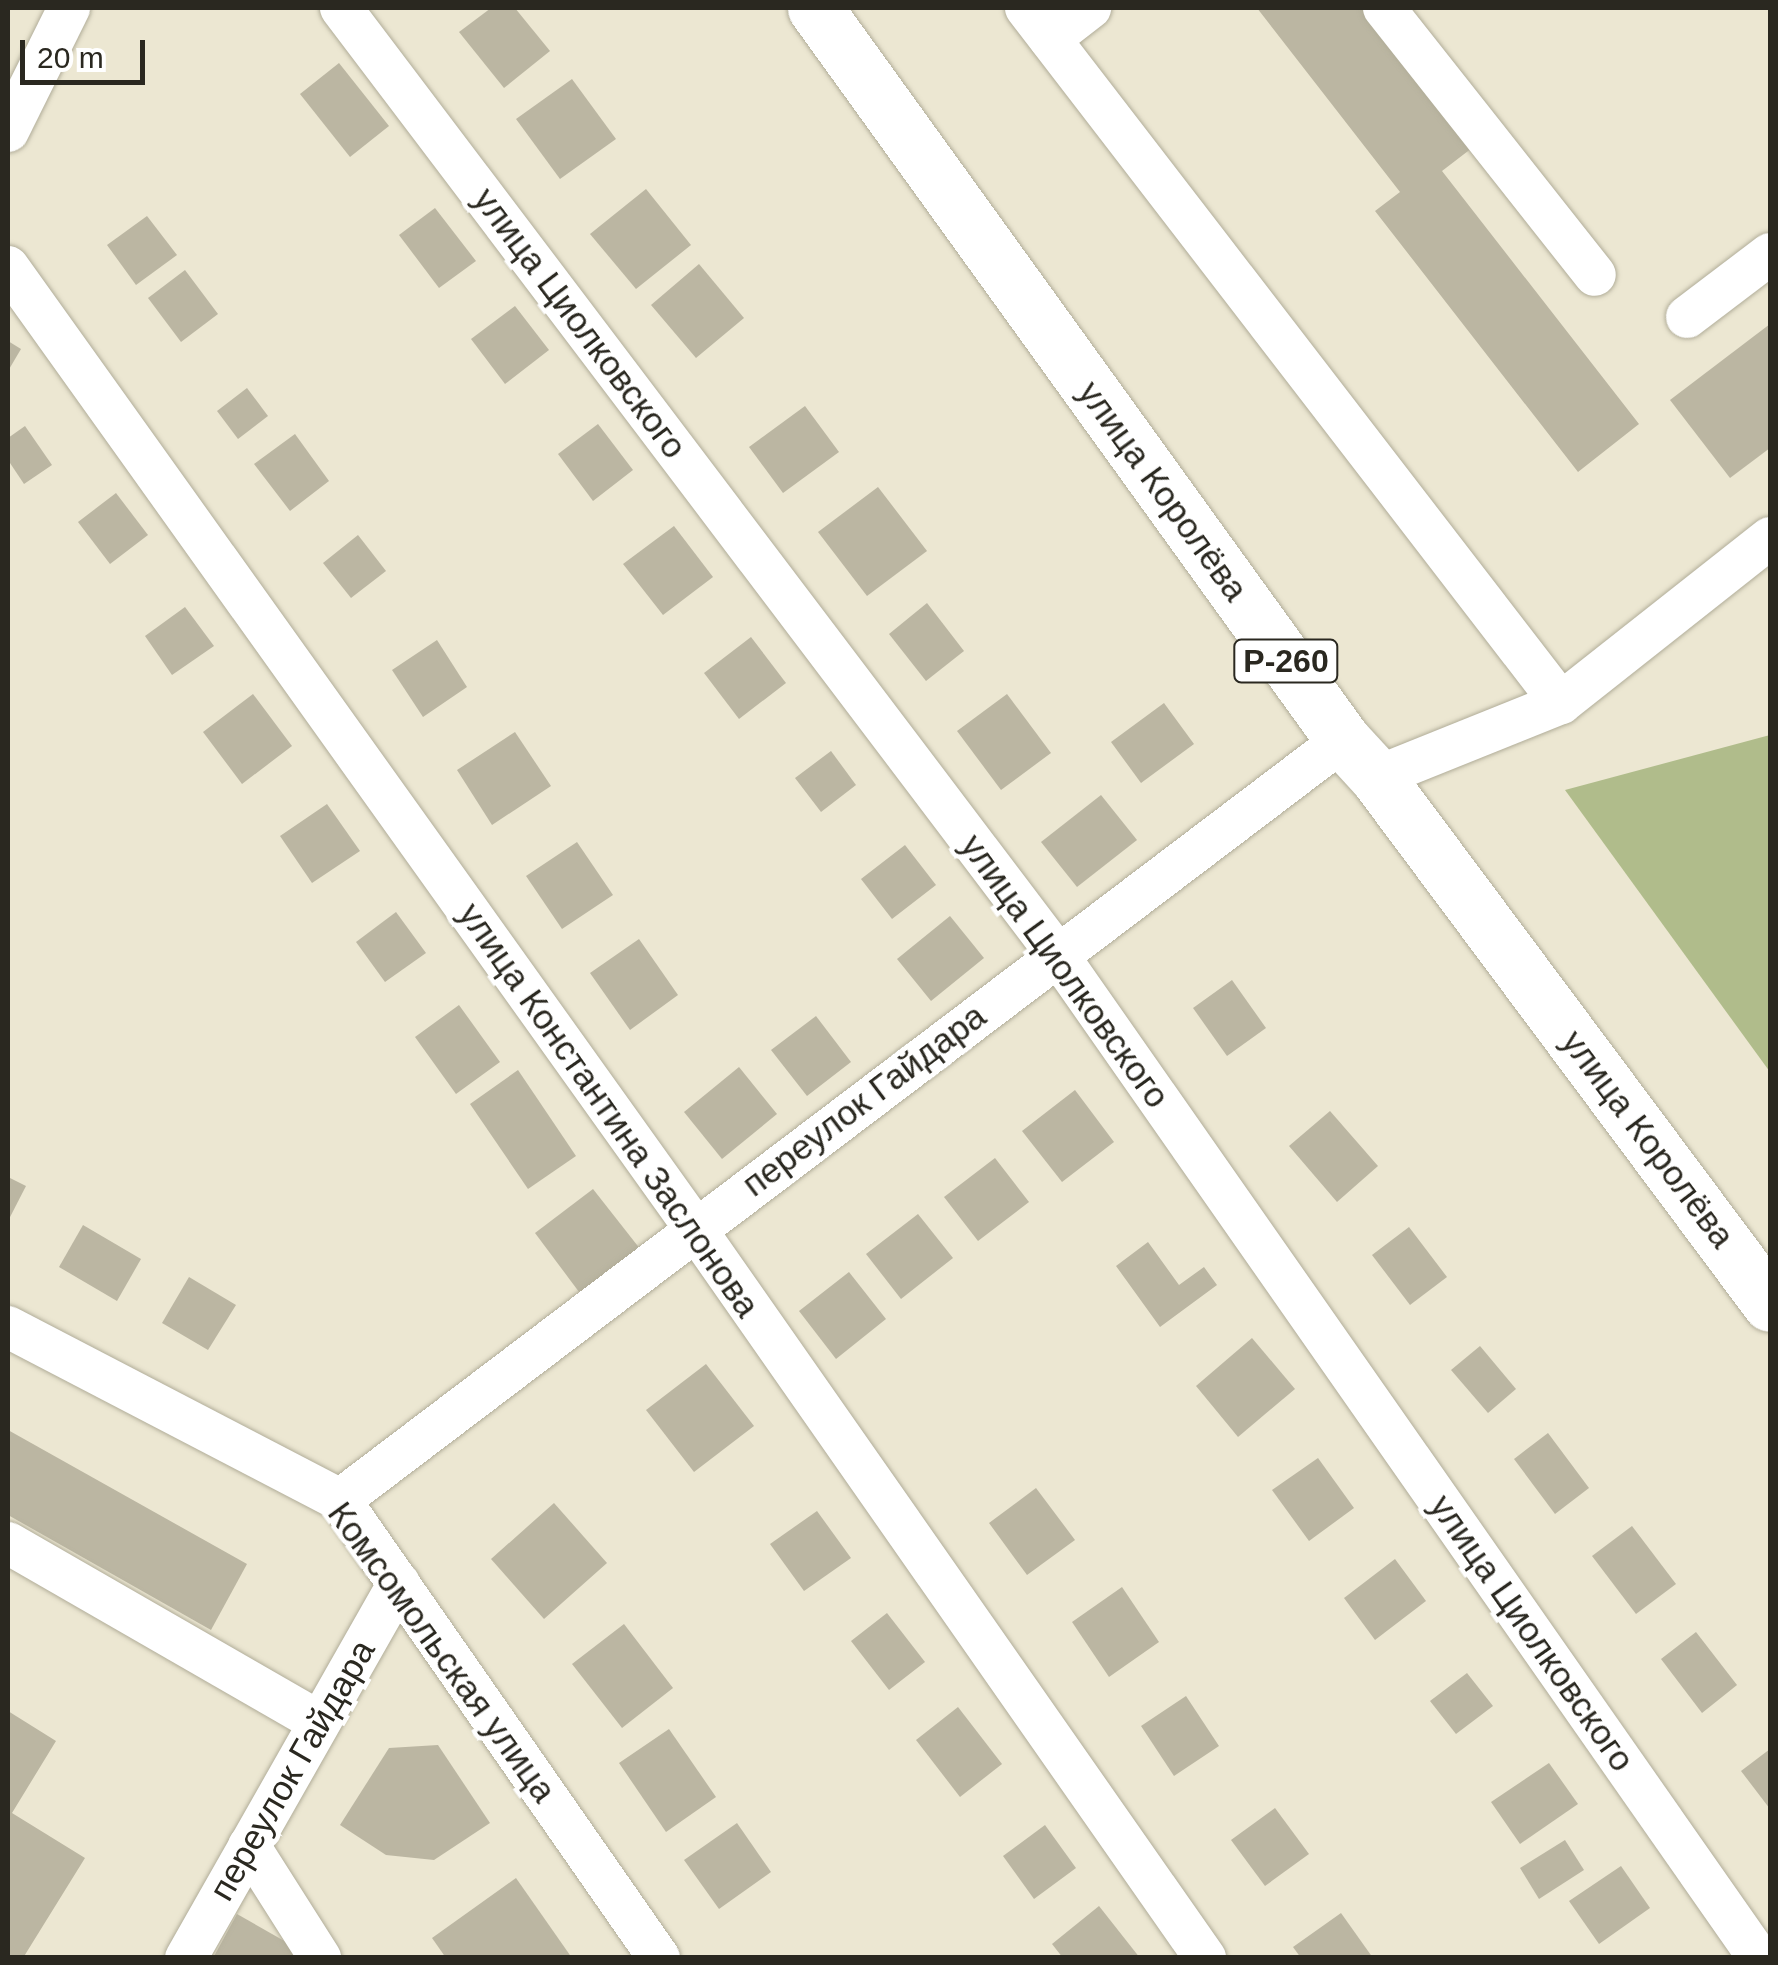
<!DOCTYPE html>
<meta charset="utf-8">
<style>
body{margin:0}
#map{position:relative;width:1778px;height:1965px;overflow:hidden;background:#ece7d2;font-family:Helvetica,sans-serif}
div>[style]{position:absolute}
.green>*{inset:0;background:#b0bc8b}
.building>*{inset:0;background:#bbb6a2}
.roads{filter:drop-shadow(0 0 2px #b1ad99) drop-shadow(0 0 2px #b1ad99)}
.minor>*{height:42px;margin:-21px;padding:0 21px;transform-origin:21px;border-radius:21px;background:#fff}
.highway>*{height:55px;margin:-27.5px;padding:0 27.5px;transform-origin:27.5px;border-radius:27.5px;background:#fff}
span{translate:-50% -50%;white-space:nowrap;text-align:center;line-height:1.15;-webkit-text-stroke:9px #fff;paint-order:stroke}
.shield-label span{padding:2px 8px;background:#fff;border:2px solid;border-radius:8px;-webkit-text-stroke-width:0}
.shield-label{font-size:32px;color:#2a2820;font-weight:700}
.street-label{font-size:35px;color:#2a2820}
.frame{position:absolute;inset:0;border:10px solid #2a2820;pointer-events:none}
.scale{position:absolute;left:20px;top:40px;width:125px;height:45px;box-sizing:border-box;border:5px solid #2a2820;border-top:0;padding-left:12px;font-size:30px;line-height:35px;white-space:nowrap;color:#2a2820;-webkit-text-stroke:8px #fff;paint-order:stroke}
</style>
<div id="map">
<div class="green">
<div style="clip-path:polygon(1770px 735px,1770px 1072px,1565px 790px)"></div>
</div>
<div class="building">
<div style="clip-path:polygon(491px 8px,515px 8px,550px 51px,504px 88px,459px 32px)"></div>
<div style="clip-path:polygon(1257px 8px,1363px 8px,1472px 148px,1442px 171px,1639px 424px,1578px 472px,1375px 211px,1400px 192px)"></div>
<div style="clip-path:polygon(339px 63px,389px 126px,350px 157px,300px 94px)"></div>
<div style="clip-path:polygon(572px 79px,616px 139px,560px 179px,516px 119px)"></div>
<div style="clip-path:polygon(646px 189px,691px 245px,636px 289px,590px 234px)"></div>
<div style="clip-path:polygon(435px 208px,476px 261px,439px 288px,399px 235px)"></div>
<div style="clip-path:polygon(147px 216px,177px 255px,136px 285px,107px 245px)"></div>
<div style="clip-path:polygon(699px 264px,744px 318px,696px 358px,651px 305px)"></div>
<div style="clip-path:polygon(185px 270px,218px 314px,181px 342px,148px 298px)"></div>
<div style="clip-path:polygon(515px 306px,549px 350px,505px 384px,471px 339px)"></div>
<div style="clip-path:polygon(1770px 324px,1770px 448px,1730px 478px,1670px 400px)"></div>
<div style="clip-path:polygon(8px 341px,21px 349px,8px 371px)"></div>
<div style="clip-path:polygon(247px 388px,268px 416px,238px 439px,217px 411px)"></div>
<div style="clip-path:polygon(805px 406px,839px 452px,783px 493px,749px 447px)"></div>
<div style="clip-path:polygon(598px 424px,633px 470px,593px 501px,558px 454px)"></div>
<div style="clip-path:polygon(25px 426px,52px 465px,24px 484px,8px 460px,8px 438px)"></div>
<div style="clip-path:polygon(295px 434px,329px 481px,290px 511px,254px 464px)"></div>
<div style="clip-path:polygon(878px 487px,927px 551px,867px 596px,818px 532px)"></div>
<div style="clip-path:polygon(116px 493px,148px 535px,110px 564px,78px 522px)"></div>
<div style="clip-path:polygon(674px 526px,713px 577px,663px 615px,623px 564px)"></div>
<div style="clip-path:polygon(358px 535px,386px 571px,351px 598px,323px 563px)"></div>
<div style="clip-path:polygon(927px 603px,964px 651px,926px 681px,889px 634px)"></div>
<div style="clip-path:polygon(185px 607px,214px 646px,172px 675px,145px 636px)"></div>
<div style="clip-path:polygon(751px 637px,786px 683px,739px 719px,704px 673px)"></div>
<div style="clip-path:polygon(437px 640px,467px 687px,423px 717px,392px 670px)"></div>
<div style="clip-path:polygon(253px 694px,292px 746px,242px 784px,203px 732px)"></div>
<div style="clip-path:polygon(1007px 694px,1051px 753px,1001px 790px,957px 731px)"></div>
<div style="clip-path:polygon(1164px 703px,1194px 744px,1141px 783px,1111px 742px)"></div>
<div style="clip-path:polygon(515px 732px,551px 786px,492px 825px,457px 770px)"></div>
<div style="clip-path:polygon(831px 751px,856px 785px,821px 812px,795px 778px)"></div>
<div style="clip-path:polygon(1101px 795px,1137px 840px,1077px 887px,1041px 842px)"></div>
<div style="clip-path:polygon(327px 804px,360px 851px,312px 883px,280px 836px)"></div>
<div style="clip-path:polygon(577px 842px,613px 895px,562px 929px,526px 876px)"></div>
<div style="clip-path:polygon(905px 845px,936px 885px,892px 919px,861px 879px)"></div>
<div style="clip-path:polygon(396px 912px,426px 953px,385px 982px,356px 942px)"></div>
<div style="clip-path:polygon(950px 916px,984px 958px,931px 1001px,897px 959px)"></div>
<div style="clip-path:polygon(639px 939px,678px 995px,630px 1030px,590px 973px)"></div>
<div style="clip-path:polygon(1232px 980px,1266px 1028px,1227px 1056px,1193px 1008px)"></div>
<div style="clip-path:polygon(459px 1005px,500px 1062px,456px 1094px,415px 1037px)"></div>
<div style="clip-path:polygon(816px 1016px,851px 1062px,807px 1096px,771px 1050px)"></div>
<div style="clip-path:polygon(739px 1067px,777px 1114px,722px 1159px,684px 1112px)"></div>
<div style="clip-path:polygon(518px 1070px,576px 1156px,528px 1189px,470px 1104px)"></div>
<div style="clip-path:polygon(1075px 1090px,1114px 1142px,1062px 1182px,1022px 1131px)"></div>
<div style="clip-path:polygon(1330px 1111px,1378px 1166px,1337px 1202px,1289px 1146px)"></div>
<div style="clip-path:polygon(995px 1158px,1029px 1202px,978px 1241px,944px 1197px)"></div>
<div style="clip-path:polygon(8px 1177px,26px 1186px,8px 1221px)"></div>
<div style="clip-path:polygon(593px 1189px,648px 1259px,588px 1304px,535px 1233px)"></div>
<div style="clip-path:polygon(918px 1214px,953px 1258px,901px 1299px,866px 1254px)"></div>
<div style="clip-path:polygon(83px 1225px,141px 1259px,117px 1301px,59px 1267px)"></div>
<div style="clip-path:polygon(1409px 1227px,1447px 1277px,1410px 1305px,1372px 1255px)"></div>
<div style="clip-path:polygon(1148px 1242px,1179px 1285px,1204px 1267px,1217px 1285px,1160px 1327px,1116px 1266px)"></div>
<div style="clip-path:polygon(849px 1272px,886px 1319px,836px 1359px,799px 1311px)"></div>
<div style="clip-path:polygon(189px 1277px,236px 1305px,208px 1350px,162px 1323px)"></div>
<div style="clip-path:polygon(1252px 1338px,1295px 1389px,1238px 1437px,1196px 1386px)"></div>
<div style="clip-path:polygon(1480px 1346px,1516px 1389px,1488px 1413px,1451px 1370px)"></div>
<div style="clip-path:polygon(706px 1364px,754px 1426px,694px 1472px,646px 1410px)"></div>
<div style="clip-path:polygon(8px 1430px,247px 1564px,211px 1630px,8px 1515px)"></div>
<div style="clip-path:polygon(1548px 1433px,1589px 1488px,1555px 1514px,1514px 1459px)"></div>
<div style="clip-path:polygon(1318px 1458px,1354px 1508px,1309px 1541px,1272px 1490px)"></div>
<div style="clip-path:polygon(1036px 1488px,1075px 1540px,1027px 1575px,989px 1523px)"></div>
<div style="clip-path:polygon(554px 1503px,607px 1563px,544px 1619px,491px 1559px)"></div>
<div style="clip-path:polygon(817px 1511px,851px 1558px,804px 1591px,770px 1544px)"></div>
<div style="clip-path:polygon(1632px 1526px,1676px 1584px,1636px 1614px,1592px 1556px)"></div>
<div style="clip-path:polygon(1395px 1559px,1426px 1601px,1375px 1640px,1344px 1598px)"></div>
<div style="clip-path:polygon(1122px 1587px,1159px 1642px,1109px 1677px,1072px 1622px)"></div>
<div style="clip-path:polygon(887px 1613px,925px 1662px,889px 1690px,851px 1641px)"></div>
<div style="clip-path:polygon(624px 1624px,673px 1688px,622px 1728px,572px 1664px)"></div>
<div style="clip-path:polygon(1696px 1632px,1737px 1685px,1702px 1713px,1661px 1659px)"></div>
<div style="clip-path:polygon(1467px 1673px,1493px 1706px,1456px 1734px,1430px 1701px)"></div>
<div style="clip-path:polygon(1186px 1696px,1219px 1746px,1174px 1776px,1141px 1726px)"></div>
<div style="clip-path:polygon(958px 1707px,1002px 1764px,960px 1797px,916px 1740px)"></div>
<div style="clip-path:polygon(8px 1711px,56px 1741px,12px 1813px,85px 1858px,23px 1958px,8px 1958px)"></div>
<div style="clip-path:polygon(669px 1729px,716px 1797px,666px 1832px,619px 1763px)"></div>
<div style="clip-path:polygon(438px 1745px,490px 1823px,434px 1860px,386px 1855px,340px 1825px,389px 1748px)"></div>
<div style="clip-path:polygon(1770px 1749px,1770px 1809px,1741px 1771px)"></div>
<div style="clip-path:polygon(1549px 1763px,1578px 1804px,1520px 1844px,1491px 1802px)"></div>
<div style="clip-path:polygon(1275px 1808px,1309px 1854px,1265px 1886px,1231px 1840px)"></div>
<div style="clip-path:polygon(737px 1823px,771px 1872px,719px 1909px,684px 1860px)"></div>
<div style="clip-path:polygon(1045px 1825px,1076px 1868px,1034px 1899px,1003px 1856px)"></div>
<div style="clip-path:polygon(1565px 1840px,1584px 1870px,1539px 1899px,1520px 1868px)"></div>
<div style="clip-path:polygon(1621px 1866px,1650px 1908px,1599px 1944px,1569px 1901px)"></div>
<div style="clip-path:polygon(516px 1878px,572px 1958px,446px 1958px,432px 1938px)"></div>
<div style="clip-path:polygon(1099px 1906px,1140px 1958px,1063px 1958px,1052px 1944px)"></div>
<div style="clip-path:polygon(1341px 1913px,1373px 1958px,1301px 1958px,1293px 1947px)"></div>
<div style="clip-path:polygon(237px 1914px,309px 1955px,308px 1958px,213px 1958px)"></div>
</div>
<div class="roads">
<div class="minor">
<div style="left:341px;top:8px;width:1186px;rotate:52.88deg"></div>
<div style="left:1057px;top:954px;width:1225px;rotate:55.04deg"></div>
<div style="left:1026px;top:8px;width:877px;rotate:52.41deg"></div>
<div style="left:1384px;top:8px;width:340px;rotate:51.7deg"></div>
<div style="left:1050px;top:39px;width:51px;rotate:-37.8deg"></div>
<div style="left:8px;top:131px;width:137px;rotate:-63.6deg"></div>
<div style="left:8px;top:267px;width:1180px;rotate:54.45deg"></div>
<div style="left:694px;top:1227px;width:892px;rotate:55.04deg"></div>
<div style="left:1687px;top:317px;width:104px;rotate:-37.2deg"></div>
<div style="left:1377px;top:777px;width:198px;rotate:-21.9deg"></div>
<div style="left:1561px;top:703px;width:266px;rotate:-38.3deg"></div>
<div style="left:8px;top:1327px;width:374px;rotate:27.5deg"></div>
<div style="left:340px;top:1500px;width:558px;rotate:55.14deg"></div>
<div style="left:340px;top:1500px;width:1258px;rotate:-37.15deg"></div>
<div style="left:8px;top:1543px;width:359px;rotate:29.9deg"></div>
<div style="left:249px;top:1846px;width:133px;rotate:57.6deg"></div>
<div style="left:186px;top:1958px;width:431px;rotate:-60.4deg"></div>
</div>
<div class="highway">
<div style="left:815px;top:8px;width:903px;rotate:54.2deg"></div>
<div style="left:1343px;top:740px;width:50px;rotate:47.4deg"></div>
<div style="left:1377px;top:777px;width:657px;rotate:53.29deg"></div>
</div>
</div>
<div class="shield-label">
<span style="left:1286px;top:661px">Р-260</span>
</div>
<div class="street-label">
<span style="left:580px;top:323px;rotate:53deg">улица Циолковского</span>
<span style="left:1163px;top:491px;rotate:54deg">улица Королёва</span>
<span style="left:1065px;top:971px;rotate:54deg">улица Циолковского</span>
<span style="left:864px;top:1100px;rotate:-37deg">переулок Гайдара</span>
<span style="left:609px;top:1110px;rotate:55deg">улица Константина Заслонова</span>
<span style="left:1648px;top:1139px;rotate:53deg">улица Королёва</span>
<span style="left:1532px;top:1633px;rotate:55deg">улица Циолковского</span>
<span style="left:442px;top:1652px;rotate:54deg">Комсомольская улица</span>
<span style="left:292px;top:1770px;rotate:-60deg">переулок Гайдара</span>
</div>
<div class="frame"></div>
<div class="scale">20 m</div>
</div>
